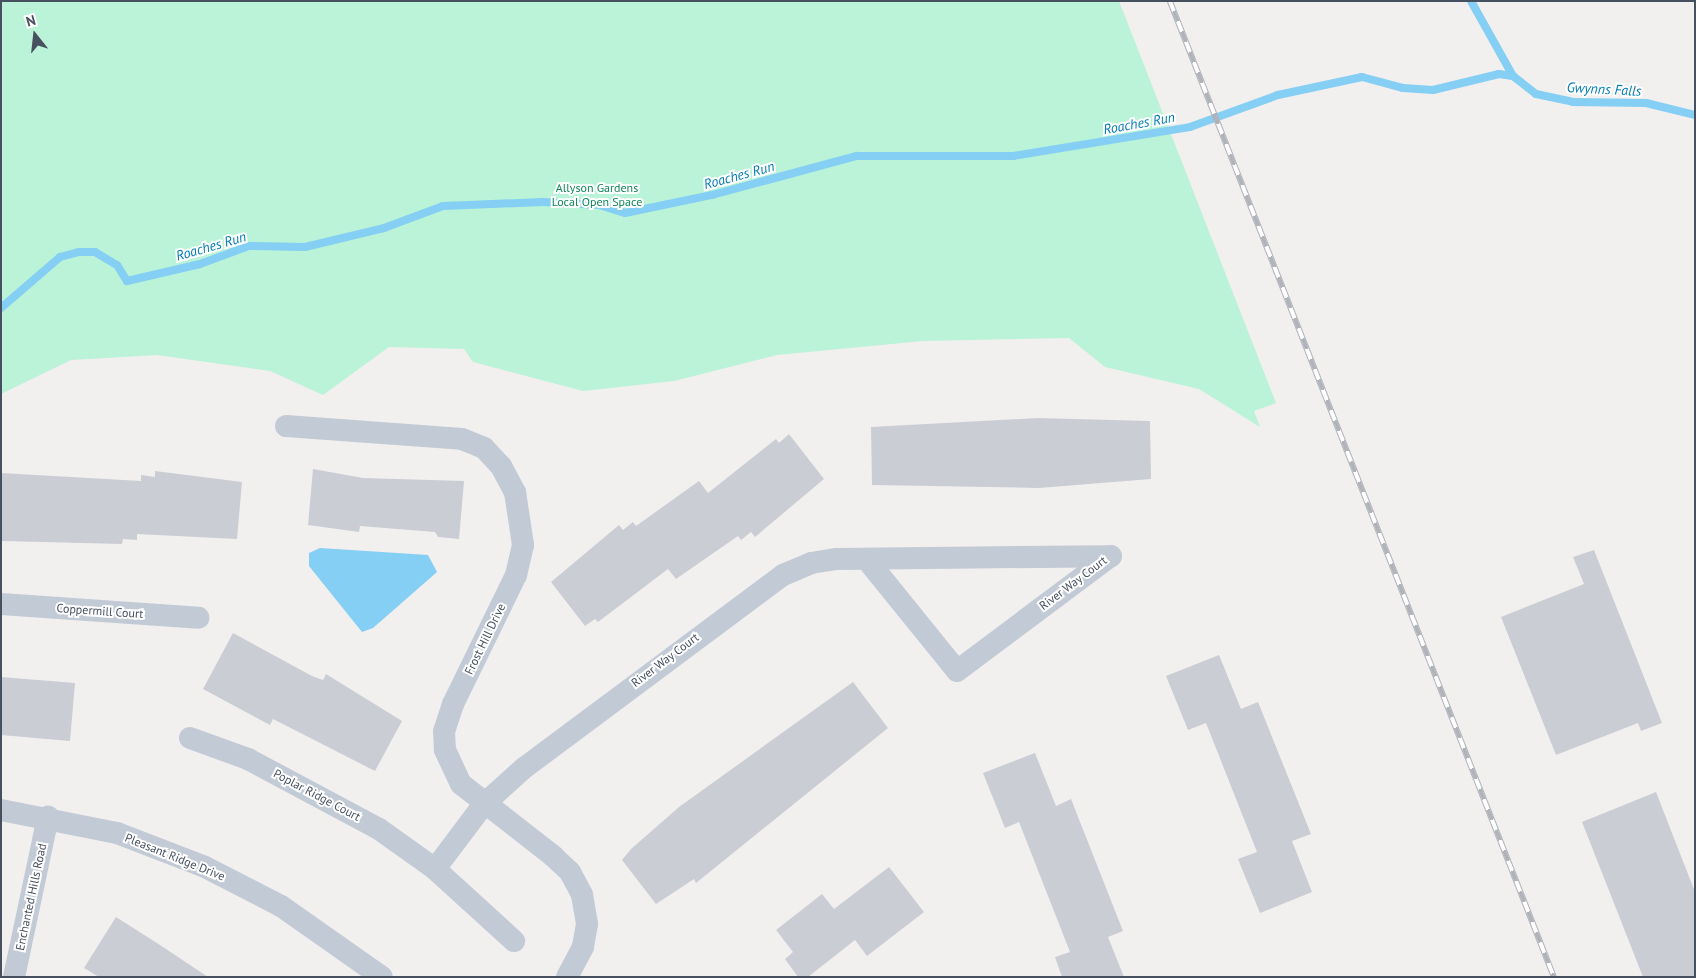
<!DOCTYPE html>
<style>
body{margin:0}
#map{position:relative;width:1696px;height:978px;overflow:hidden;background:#f2efef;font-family:"PT Sans",sans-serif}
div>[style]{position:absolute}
.green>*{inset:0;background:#baf3d7}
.water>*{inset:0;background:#84cff3}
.stream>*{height:8px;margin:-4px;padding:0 4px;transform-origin:4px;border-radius:4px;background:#84cff3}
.building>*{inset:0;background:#cbcdd5}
.street>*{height:22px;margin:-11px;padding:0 11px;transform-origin:11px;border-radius:11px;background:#c2cad5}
.rail>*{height:5.5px;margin-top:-2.75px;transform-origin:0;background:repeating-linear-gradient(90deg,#fff 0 11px,#b1b3ba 0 22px);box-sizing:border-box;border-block:1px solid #b1b3ba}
span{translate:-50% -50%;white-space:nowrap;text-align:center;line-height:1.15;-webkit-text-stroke:4px #fff;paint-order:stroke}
.park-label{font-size:12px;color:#108759}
.street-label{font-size:12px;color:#46505e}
.water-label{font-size:14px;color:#017cb6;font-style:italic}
.frame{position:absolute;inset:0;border:2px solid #46505e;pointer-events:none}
.north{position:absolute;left:10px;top:10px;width:50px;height:50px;-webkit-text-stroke:4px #fff;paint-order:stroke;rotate:344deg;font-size:14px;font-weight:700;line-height:20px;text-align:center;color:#46505e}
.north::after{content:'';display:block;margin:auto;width:18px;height:22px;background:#46505e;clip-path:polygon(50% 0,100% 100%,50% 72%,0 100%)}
</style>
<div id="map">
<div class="green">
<div style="clip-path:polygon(1px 1px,1119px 1px,1276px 403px,1254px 411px,1260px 427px,1199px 389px,1105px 367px,1069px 338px,923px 341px,777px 355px,674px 381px,583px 391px,473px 362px,464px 349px,389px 347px,323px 395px,270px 371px,157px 355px,71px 360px,1px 394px)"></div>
</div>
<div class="water">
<div style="clip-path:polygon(320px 548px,428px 555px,437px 572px,373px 628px,362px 632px,309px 566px,309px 553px)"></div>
</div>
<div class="stream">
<div style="left:1471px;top:1px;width:86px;rotate:60.8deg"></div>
<div style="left:1513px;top:76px;width:29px;rotate:38deg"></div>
<div style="left:1536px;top:94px;width:38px;rotate:12deg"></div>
<div style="left:1573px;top:102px;width:73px;rotate:0.8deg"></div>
<div style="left:1646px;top:103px;width:50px;rotate:13.8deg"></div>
<div style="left:1px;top:308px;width:78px;rotate:-40.8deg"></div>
<div style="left:60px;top:257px;width:20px;rotate:-15deg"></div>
<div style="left:79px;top:252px;width:16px"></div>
<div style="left:95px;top:252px;width:26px;rotate:31deg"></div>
<div style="left:117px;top:265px;width:19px;rotate:58deg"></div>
<div style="left:127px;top:281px;width:75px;rotate:-13.1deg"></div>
<div style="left:200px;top:264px;width:52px;rotate:-20.2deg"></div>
<div style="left:249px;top:246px;width:56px;rotate:1deg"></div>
<div style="left:305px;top:247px;width:81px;rotate:-13.5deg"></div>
<div style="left:384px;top:228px;width:63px;rotate:-20.4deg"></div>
<div style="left:443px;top:206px;width:100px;rotate:-2.3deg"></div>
<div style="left:543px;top:202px;width:56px;rotate:3.1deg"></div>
<div style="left:599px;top:205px;width:27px;rotate:17deg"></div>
<div style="left:625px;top:213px;width:89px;rotate:-11.7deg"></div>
<div style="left:712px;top:195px;width:150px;rotate:-15.1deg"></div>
<div style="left:857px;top:156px;width:156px"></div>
<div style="left:1013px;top:156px;width:179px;rotate:-9.3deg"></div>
<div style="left:1190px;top:127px;width:94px;rotate:-20deg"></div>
<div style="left:1278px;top:95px;width:86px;rotate:-12.1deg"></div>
<div style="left:1362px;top:77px;width:42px;rotate:15deg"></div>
<div style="left:1403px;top:88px;width:30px;rotate:4deg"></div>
<div style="left:1433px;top:90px;width:68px;rotate:-13.6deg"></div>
<div style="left:1499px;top:74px;width:14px;rotate:8deg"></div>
</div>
<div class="building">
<div style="clip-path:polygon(1037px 418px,1150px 421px,1151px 479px,1039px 488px,872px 485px,871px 427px)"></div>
<div style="clip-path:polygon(789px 434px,824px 479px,755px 537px,751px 532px,741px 540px,738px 536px,676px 579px,668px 569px,598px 622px,595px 619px,585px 626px,551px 582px,619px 525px,623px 530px,633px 522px,636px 526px,699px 481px,708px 493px,776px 439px,779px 443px)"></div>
<div style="clip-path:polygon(313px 469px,363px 478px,464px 481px,459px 539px,438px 537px,435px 532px,360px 526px,359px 532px,308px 525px)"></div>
<div style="clip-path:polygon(155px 471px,242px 482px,237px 539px,137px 534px,137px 540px,123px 539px,122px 544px,1px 541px,1px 473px,141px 481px,141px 475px,155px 477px)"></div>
<div style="clip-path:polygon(1594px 550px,1662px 723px,1641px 731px,1638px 723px,1556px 755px,1501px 617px,1584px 584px,1573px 557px)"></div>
<div style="clip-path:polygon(233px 633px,312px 676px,323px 680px,326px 674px,402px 721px,375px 771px,273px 719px,270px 725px,203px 689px)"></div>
<div style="clip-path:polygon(1219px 655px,1241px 709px,1258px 702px,1311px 834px,1292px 841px,1312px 892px,1260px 913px,1238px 859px,1257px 852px,1206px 723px,1188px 730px,1166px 676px)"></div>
<div style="clip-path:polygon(1px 677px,75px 683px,70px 741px,1px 735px)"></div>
<div style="clip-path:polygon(853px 682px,888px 728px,696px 883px,694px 879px,656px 904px,622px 860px,631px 849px,679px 807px)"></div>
<div style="clip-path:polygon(1035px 753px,1056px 806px,1071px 799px,1123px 931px,1108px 937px,1124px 977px,1062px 977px,1055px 957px,1070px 952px,1019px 822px,1005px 828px,983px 773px)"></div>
<div style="clip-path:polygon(1656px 792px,1695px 892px,1695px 977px,1643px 977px,1582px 822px)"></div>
<div style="clip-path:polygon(889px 867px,924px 912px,867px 956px,855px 940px,808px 977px,798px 977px,785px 959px,793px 952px,776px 930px,822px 894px,834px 909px)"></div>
<div style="clip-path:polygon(116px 917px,160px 945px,208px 977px,99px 977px,84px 968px)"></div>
</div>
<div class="street">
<div style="left:286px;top:426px;width:176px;rotate:4.2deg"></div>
<div style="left:462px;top:439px;width:24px;rotate:22deg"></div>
<div style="left:484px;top:448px;width:25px;rotate:47deg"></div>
<div style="left:501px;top:466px;width:30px;rotate:62deg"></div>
<div style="left:515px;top:492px;width:54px;rotate:81.4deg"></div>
<div style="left:523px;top:545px;width:31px;rotate:103deg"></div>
<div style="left:516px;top:575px;width:144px;rotate:116deg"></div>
<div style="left:453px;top:704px;width:28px;rotate:108deg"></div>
<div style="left:444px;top:731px;width:19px;rotate:87deg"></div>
<div style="left:445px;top:750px;width:38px;rotate:65deg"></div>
<div style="left:461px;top:784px;width:117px;rotate:38deg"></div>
<div style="left:553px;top:856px;width:23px;rotate:43deg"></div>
<div style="left:570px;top:872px;width:26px;rotate:62deg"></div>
<div style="left:582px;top:895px;width:29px;rotate:80deg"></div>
<div style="left:587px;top:924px;width:23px;rotate:100deg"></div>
<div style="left:583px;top:947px;width:34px;rotate:118deg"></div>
<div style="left:868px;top:561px;width:141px;rotate:51deg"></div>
<div style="left:957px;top:671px;width:192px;rotate:-36.8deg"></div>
<div style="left:1px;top:604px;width:198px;rotate:4deg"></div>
<div style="left:190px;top:738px;width:62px;rotate:19.9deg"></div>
<div style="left:248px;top:759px;width:149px;rotate:28.1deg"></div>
<div style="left:379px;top:829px;width:69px;rotate:35.5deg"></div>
<div style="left:435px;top:869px;width:107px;rotate:42.3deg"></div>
<div style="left:1px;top:810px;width:118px;rotate:11.2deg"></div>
<div style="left:117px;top:833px;width:94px;rotate:21.1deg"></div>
<div style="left:205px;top:867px;width:85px;rotate:27.2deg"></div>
<div style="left:281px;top:906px;width:123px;rotate:35.1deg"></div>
<div style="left:435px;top:869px;width:80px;rotate:-53.1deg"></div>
<div style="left:483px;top:805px;width:55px;rotate:-42.1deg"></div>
<div style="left:524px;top:768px;width:323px;rotate:-36.7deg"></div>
<div style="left:783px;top:575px;width:30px;rotate:-23deg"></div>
<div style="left:811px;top:563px;width:26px;rotate:-9deg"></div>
<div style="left:837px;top:559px;width:274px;rotate:-0.6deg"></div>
<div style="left:14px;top:977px;width:164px;rotate:-78deg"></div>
</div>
<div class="rail">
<div style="left:1170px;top:1px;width:1049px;rotate:68.52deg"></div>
</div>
<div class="park-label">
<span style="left:597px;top:195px">Allyson Gardens<br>Local Open Space</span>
</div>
<div class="street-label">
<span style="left:1073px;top:583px;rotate:-37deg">River Way Court</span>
<span style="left:100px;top:611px;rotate:4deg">Coppermill Court</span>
<span style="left:485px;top:639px;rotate:-64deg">Frost Hill Drive</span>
<span style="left:665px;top:660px;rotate:-37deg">River Way Court</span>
<span style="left:317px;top:795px;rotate:28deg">Poplar Ridge Court</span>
<span style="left:175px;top:857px;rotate:22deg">Pleasant Ridge Drive</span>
<span style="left:31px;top:897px;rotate:-78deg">Enchanted Hills Road</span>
</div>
<div class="water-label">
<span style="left:1604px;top:89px;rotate:3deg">Gwynns Falls</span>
<span style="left:1139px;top:123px;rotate:-10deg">Roaches Run</span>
<span style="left:739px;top:175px;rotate:-15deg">Roaches Run</span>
<span style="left:211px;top:246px;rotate:-16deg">Roaches Run</span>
</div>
<div class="frame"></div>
<div class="north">N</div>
</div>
